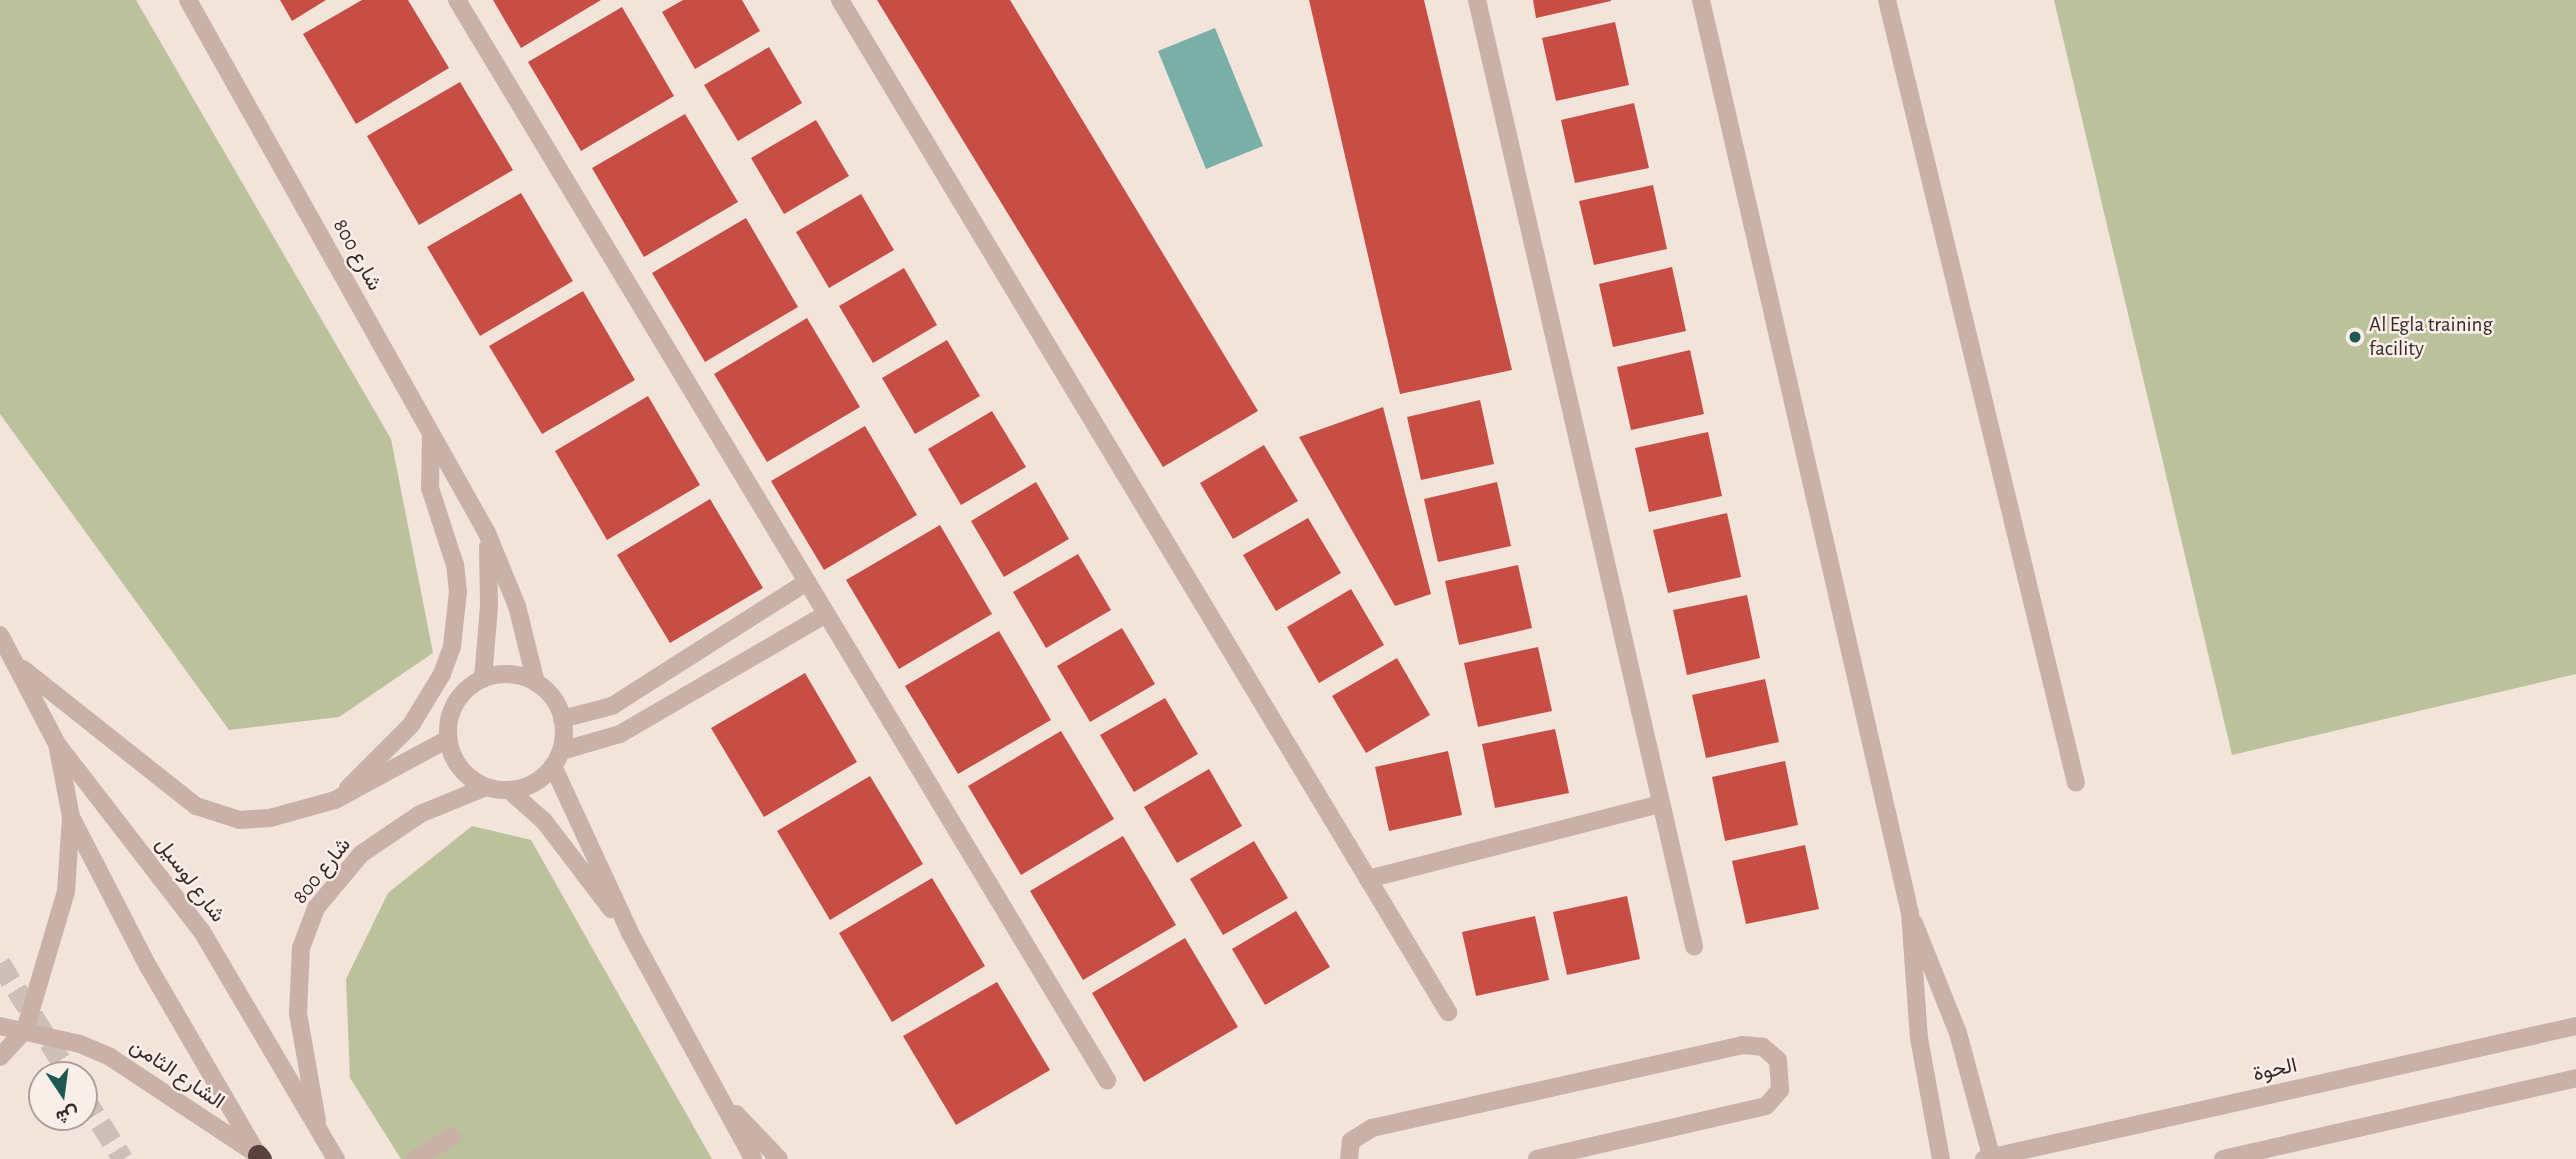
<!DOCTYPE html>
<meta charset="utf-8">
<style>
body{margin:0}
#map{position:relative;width:2576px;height:1159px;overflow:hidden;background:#f2e3db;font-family:"Alegreya Sans",Vazirmatn,sans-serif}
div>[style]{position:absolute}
.green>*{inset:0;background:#bbc19b}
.water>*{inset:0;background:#7aafa8}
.building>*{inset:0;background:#c74e45}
.highway-tunnel>*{height:21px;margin-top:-10.5px;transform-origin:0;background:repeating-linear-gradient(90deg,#cdbeb7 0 21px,transparent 0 31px)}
.minor>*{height:18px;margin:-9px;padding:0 9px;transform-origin:9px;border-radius:9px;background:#cab1a7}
.minor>.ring{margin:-9px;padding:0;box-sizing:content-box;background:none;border:18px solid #cab1a7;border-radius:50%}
.highway>*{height:21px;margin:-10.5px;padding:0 10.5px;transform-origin:10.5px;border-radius:10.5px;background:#58423f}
.dots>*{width:19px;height:19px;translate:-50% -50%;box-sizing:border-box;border:4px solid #faeee8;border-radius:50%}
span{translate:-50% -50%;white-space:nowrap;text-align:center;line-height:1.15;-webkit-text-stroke:5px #faeee8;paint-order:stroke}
.street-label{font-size:21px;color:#372a28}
.poi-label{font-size:21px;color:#372a28}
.left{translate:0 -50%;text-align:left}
.north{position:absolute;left:28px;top:1061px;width:70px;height:70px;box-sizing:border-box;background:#faeee8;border:2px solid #aca09b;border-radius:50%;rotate:167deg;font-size:19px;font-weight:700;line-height:28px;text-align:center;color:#372a28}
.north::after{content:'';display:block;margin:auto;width:24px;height:32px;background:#1d5952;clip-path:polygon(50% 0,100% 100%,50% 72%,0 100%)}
</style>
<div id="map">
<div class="green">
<div style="clip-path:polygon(0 0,136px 0,391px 439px,433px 653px,339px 717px,229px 730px,0 414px)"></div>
<div style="clip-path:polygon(2054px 0,2576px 0,2576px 674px,2232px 755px)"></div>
<div style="clip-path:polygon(472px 826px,531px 840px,712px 1159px,401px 1159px,350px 1078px,346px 979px,388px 893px)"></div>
</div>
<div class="water">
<div style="clip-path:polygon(1215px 28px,1263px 146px,1206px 169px,1158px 51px)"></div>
</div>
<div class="building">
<div style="clip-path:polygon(280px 0,326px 0,292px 21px)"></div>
<div style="clip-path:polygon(362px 0,408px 0,449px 68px,356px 124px,303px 34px)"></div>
<div style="clip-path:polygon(493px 0,601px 0,521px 48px)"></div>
<div style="clip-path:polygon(683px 0,742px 0,760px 31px,695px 69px,662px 12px)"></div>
<div style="clip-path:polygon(877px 0,1010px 0,1258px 411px,1163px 467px)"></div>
<div style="clip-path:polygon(1309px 0,1424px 0,1512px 370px,1400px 394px)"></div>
<div style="clip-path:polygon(1533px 0,1611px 0,1611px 1px,1536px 18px)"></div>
<div style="clip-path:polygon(622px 7px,674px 96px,581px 151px,528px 62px)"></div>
<div style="clip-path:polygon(1615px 22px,1629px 85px,1556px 101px,1542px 38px)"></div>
<div style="clip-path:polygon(769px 47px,802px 103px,738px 141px,704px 85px)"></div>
<div style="clip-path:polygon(460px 82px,513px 170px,419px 225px,367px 136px)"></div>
<div style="clip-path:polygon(1634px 103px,1649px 168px,1575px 183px,1561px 120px)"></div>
<div style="clip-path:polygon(685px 114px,738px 202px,644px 257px,592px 168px)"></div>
<div style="clip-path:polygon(816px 120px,849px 176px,784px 214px,751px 158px)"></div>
<div style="clip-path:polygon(1653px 185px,1667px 249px,1594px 265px,1579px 201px)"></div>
<div style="clip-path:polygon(521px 193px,573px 281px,480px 336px,427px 247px)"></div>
<div style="clip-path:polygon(861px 194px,894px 250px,829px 288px,796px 232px)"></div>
<div style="clip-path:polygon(746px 218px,798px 307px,705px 362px,652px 273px)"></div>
<div style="clip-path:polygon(1672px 267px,1686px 331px,1613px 347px,1599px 284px)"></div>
<div style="clip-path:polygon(904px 268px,937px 325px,873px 363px,839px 306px)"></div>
<div style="clip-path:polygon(583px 291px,635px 380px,542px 434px,489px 346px)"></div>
<div style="clip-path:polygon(807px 318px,860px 407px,767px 462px,714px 374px)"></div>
<div style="clip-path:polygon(947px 340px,980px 396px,915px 434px,882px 378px)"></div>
<div style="clip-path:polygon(1690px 350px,1704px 414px,1631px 430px,1617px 367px)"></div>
<div style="clip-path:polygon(648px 396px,700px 485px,607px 540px,555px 451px)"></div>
<div style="clip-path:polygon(1480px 400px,1494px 464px,1421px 480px,1407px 417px)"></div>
<div style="clip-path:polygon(1383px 407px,1431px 594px,1395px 606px,1299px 437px)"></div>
<div style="clip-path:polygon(992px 411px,1026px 467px,961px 505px,928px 449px)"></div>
<div style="clip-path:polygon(865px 426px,917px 515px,824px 570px,771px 481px)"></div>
<div style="clip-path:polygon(1708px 432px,1722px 496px,1649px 512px,1635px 448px)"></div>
<div style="clip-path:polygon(1264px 445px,1298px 501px,1233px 539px,1200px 483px)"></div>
<div style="clip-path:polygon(1036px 482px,1069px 539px,1004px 577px,971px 521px)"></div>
<div style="clip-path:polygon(1497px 482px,1511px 546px,1438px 562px,1424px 499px)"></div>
<div style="clip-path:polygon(710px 499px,763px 588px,670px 643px,617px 555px)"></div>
<div style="clip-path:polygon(1727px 513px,1741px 577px,1668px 593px,1653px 530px)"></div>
<div style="clip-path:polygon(1308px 518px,1341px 573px,1276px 611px,1243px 555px)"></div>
<div style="clip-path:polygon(940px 525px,992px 614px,899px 669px,846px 580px)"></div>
<div style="clip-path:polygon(1078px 554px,1111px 610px,1046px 648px,1013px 592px)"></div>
<div style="clip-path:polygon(1518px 565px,1532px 628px,1459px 645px,1445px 581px)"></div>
<div style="clip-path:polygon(1351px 589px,1384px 645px,1319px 683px,1287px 627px)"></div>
<div style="clip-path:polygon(1747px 595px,1760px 658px,1687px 675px,1673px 610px)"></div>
<div style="clip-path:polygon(1122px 628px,1155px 684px,1090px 722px,1057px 666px)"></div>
<div style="clip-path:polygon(999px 631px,1051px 720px,958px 774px,905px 686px)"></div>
<div style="clip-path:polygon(1538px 647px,1552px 711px,1478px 727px,1464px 663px)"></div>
<div style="clip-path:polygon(1397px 658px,1430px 715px,1366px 753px,1332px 696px)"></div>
<div style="clip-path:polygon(805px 673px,857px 762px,764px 817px,711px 728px)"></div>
<div style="clip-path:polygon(1765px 679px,1779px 742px,1706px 758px,1692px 695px)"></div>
<div style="clip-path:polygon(1165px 698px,1198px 754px,1134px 792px,1100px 735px)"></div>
<div style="clip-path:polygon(1555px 729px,1569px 793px,1495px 808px,1482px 744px)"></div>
<div style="clip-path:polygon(1061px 731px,1114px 819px,1021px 875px,968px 786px)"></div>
<div style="clip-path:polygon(1448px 751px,1462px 815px,1389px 831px,1375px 767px)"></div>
<div style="clip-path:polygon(1785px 761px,1798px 825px,1725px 841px,1712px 777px)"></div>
<div style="clip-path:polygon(1209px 769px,1242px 826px,1177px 863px,1144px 807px)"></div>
<div style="clip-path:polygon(870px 776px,923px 864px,830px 920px,777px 831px)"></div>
<div style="clip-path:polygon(1123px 836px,1176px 925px,1083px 980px,1030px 891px)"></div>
<div style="clip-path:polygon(1254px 841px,1288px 898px,1223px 935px,1190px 879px)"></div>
<div style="clip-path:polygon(1805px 845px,1819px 909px,1746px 924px,1732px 861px)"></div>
<div style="clip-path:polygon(932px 878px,985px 966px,892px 1022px,839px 933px)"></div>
<div style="clip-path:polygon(1627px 896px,1640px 959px,1567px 975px,1553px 912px)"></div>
<div style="clip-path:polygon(1296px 911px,1330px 967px,1265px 1005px,1232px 949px)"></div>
<div style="clip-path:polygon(1535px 916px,1549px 980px,1476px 996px,1462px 932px)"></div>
<div style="clip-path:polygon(1185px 938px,1238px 1027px,1144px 1082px,1092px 993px)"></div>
<div style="clip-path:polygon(997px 982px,1050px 1070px,956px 1125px,903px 1036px)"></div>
</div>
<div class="highway-tunnel">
<div style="left:0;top:963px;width:132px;rotate:58deg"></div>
<div style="left:84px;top:1097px;width:73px;rotate:57.8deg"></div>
</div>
<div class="minor">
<div style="left:188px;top:0;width:611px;rotate:60.71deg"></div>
<div style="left:487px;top:533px;width:79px;rotate:67.7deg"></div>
<div style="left:517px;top:606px;width:79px;rotate:76.1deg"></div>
<div style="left:457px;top:0;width:1261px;rotate:58.96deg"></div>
<div style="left:840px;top:0;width:1181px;rotate:59deg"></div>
<div style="left:1477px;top:0;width:971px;rotate:77.08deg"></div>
<div style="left:1701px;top:0;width:937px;rotate:77.11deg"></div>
<div style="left:1910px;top:913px;width:125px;rotate:85.9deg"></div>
<div style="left:1919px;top:1038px;width:123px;rotate:79.7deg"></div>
<div style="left:1887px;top:0;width:805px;rotate:76.43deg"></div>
<div style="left:0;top:635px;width:123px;rotate:62.4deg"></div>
<div style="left:57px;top:744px;width:235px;rotate:52.3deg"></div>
<div style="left:201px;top:930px;width:266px;rotate:59.5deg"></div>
<div style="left:23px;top:669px;width:221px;rotate:38.4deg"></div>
<div style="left:196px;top:806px;width:46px;rotate:17.7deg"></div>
<div style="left:240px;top:820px;width:30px;rotate:-4deg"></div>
<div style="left:270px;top:818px;width:67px;rotate:-15.5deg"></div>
<div style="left:335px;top:800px;width:128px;rotate:-28.4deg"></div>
<div class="ring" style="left:448px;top:674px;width:98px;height:98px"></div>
<div style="left:483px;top:679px;width:73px;rotate:-85.3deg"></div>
<div style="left:489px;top:606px;width:59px;rotate:-91deg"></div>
<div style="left:562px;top:719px;width:52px;rotate:-14.6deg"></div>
<div style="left:612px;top:706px;width:231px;rotate:-32.5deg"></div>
<div style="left:561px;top:751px;width:61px;rotate:-16.1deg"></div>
<div style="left:620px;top:734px;width:238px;rotate:-30.2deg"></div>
<div style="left:553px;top:766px;width:184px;rotate:65.2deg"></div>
<div style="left:630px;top:933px;width:257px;rotate:61.4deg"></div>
<div style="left:348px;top:788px;width:89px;rotate:-45deg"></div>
<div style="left:411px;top:725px;width:60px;rotate:-58.7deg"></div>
<div style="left:442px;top:674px;width:30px;rotate:-70deg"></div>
<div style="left:452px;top:646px;width:54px;rotate:-83.7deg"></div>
<div style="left:458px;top:592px;width:27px;rotate:-96deg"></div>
<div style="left:455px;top:565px;width:81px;rotate:-108deg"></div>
<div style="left:430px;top:488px;width:54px;rotate:-88.9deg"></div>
<div style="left:509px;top:790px;width:47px;rotate:41.5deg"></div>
<div style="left:544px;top:821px;width:111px;rotate:52.7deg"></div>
<div style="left:71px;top:817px;width:168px;rotate:62.7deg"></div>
<div style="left:148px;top:966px;width:219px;rotate:59.8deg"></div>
<div style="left:1368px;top:879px;width:302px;rotate:-14.4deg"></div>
<div style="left:1914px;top:923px;width:118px;rotate:68.2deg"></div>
<div style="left:1958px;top:1033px;width:131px;rotate:74.9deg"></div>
<div style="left:0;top:1026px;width:82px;rotate:12.7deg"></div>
<div style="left:80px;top:1044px;width:33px;rotate:23deg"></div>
<div style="left:110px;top:1057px;width:174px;rotate:33.5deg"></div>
<div style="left:0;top:1057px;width:37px;rotate:-47deg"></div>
<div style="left:25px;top:1030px;width:144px;rotate:-73.5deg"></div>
<div style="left:66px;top:892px;width:75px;rotate:-86.2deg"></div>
<div style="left:71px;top:817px;width:69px;rotate:-100.8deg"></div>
<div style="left:736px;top:1114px;width:62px;rotate:46.3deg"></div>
<div style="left:317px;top:1121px;width:110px;rotate:-100deg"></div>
<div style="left:298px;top:1013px;width:65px;rotate:-87.4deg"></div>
<div style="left:301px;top:948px;width:43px;rotate:-69.4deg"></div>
<div style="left:316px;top:908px;width:70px;rotate:-50.2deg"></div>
<div style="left:361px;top:854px;width:71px;rotate:-34.1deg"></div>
<div style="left:420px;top:814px;width:71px;rotate:-22.2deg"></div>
<div style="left:415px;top:1159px;width:43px;rotate:-30.7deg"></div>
<div style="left:1349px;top:1159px;width:18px;rotate:-84deg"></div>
<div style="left:1351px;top:1141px;width:25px;rotate:-32deg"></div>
<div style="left:1372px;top:1128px;width:379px;rotate:-12.6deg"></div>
<div style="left:1742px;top:1045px;width:21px;rotate:5deg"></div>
<div style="left:1763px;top:1047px;width:20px;rotate:41deg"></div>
<div style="left:1778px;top:1060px;width:30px;rotate:86deg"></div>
<div style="left:1780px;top:1090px;width:21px;rotate:131deg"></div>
<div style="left:1766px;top:1106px;width:235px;rotate:167deg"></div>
<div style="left:1984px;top:1159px;width:607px;rotate:-12.66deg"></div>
<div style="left:2223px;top:1159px;width:362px;rotate:-12.9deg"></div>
</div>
<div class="highway">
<div style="left:258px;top:1155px;width:5px;rotate:53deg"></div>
</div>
<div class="dots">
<div style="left:2355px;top:337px;background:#1d5952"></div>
</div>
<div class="street-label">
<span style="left:357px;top:255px;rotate:61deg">شارع 800</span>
<span style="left:322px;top:871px;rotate:-51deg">شارع 800</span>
<span style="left:190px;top:880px;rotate:53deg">شارع لوسيل</span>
<span style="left:2275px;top:1070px;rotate:-13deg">الحوة</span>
<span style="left:177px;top:1074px;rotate:34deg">الشارع الثامن</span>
</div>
<div class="poi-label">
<span class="left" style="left:2369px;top:337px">Al Egla training<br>facility</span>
</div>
<div class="north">ش</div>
</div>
